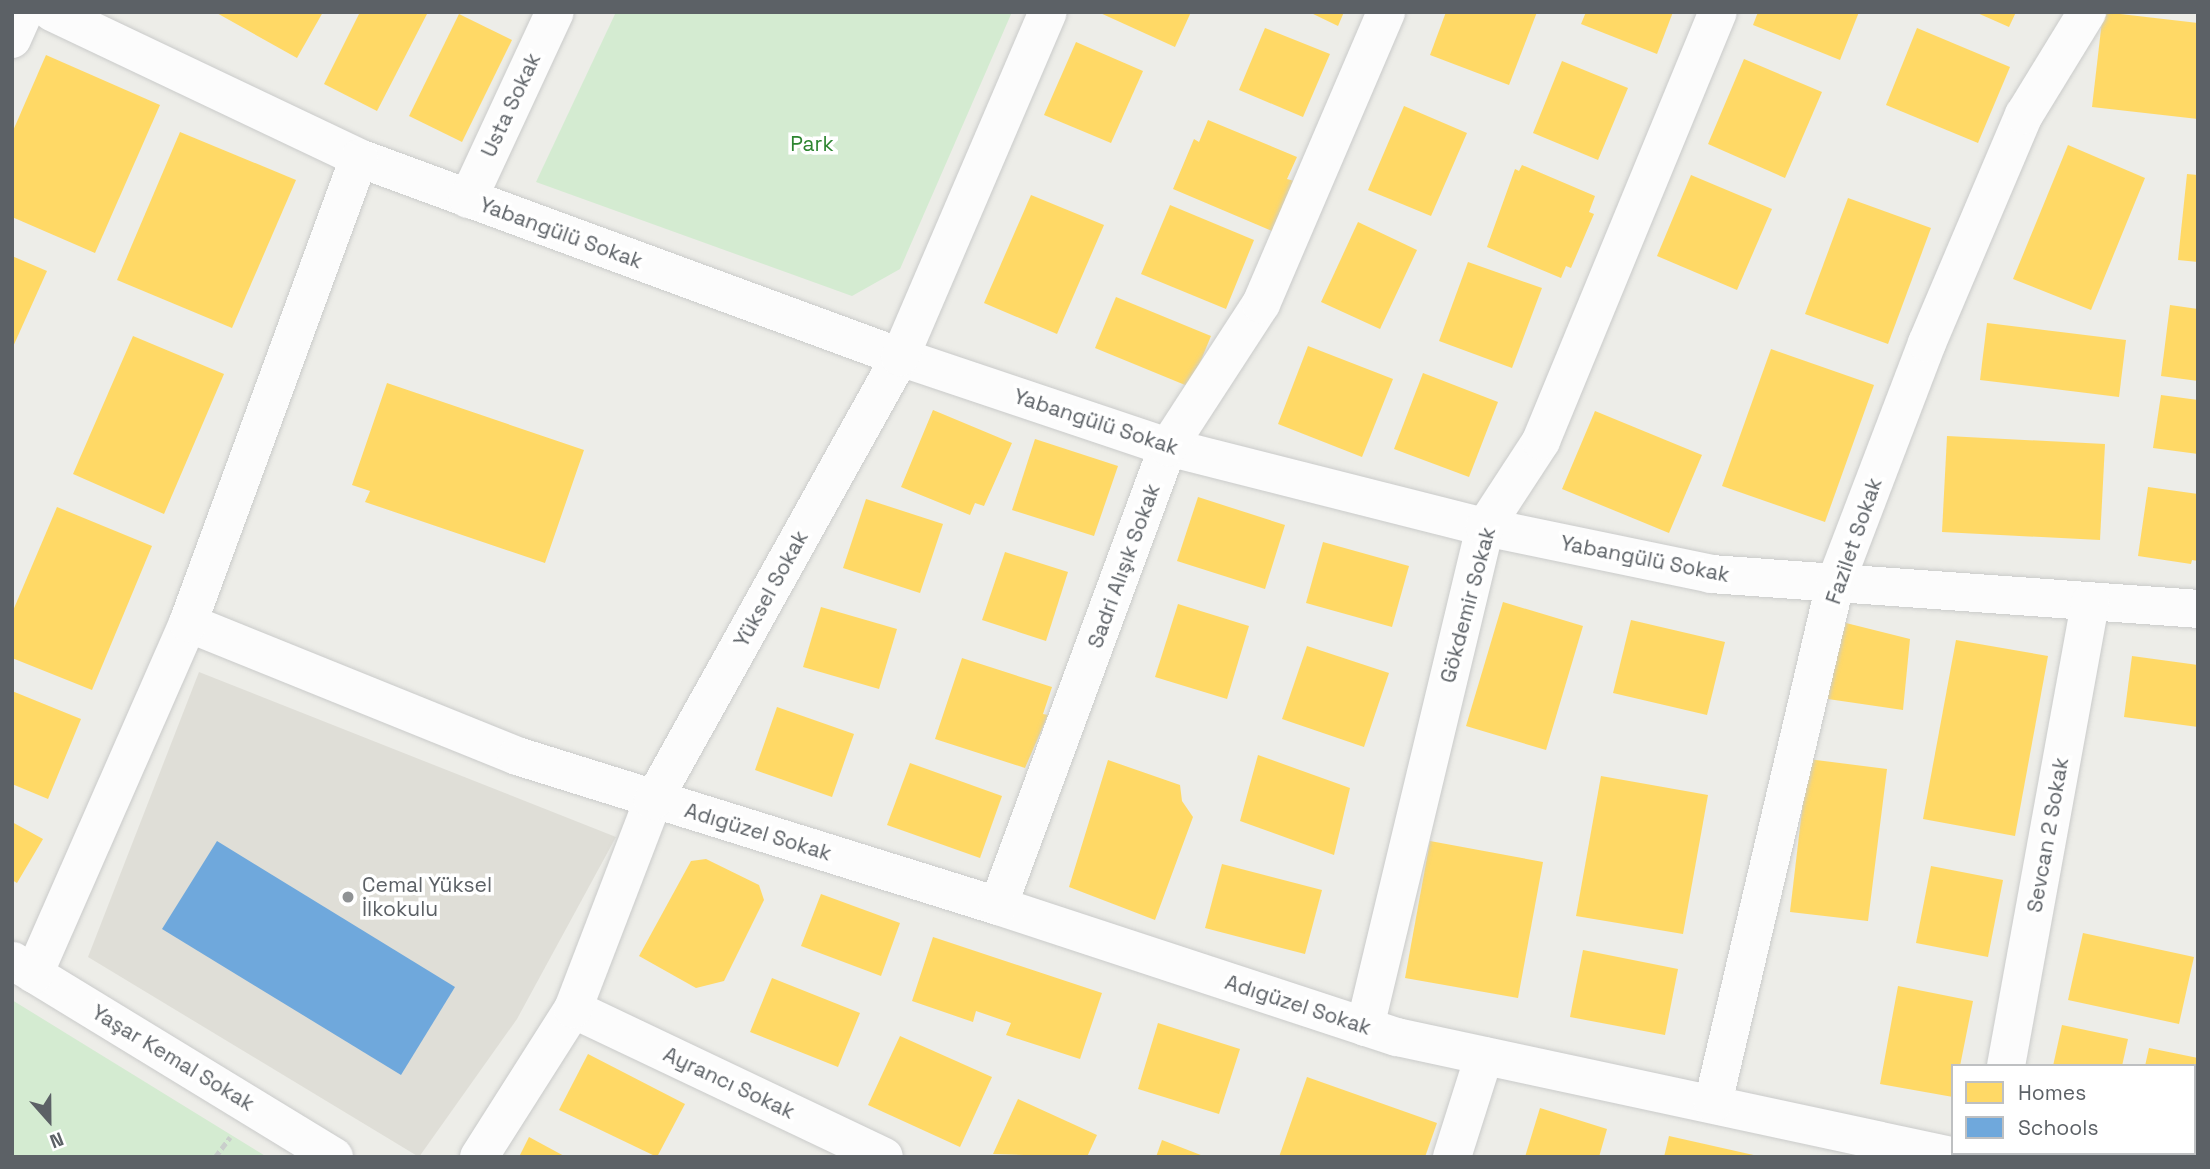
<!DOCTYPE html>
<meta charset="utf-8">
<style>
body{margin:0}
#map{position:relative;width:2210px;height:1169px;overflow:hidden;background:#edede8;font-family:"Space Grotesk",sans-serif}
div>[style]{position:absolute}
.education>*{inset:0;background:#dfded7}
.green>*{inset:0;background:#d4ebd1}
.homes>*{inset:0;background:#ffd966}
.schools>*{inset:0;background:#6fa8dc}
.path>*{height:4.5px;margin-top:-2.25px;transform-origin:0;background:repeating-linear-gradient(90deg,#c9cecb 0 7px,transparent 0 10.5px)}
.roads{filter:drop-shadow(0 0 2px #cacbca) drop-shadow(0 0 2px #cacbca)}
.minor>*{height:38px;margin:-19px;padding:0 19px;transform-origin:19px;border-radius:19px;background:#fcfcfc}
.dots>*{width:19px;height:19px;translate:-50% -50%;box-sizing:border-box;border:4px solid #fff;border-radius:50%}
span{translate:-50% -50%;white-space:nowrap;text-align:center;line-height:1.15;-webkit-text-stroke:7px #fff;paint-order:stroke}
.street-label{font-size:21px;color:#5c6166}
.park-label{font-size:21px;color:#2d8530}
.poi-label{font-size:21px;color:#5c6166}
.left{translate:0 -50%;text-align:left}
.frame{position:absolute;inset:0;border:14px solid #5c6166;pointer-events:none}
.legend{position:absolute;left:1951px;top:1064px;width:245px;height:91px;box-sizing:border-box;background:#fff;border:2px solid #bec0c2;margin:0;padding:9px 12px;list-style:none;font-size:21px;color:#5c6166}
.legend li{display:flex;align-items:center;gap:14px;height:35px}
.legend b{width:35px;border:2px solid #bec0c2}
.north{position:absolute;left:14px;top:1085px;width:70px;height:70px;-webkit-text-stroke:5px #fff;paint-order:stroke;rotate:159deg;font-size:19px;font-weight:700;line-height:28px;text-align:center;color:#5c6166}
.north::after{content:'';display:block;margin:auto;width:24px;height:32px;background:#5c6166;clip-path:polygon(50% 0,100% 100%,50% 72%,0 100%)}
</style>
<div id="map">
<div class="education">
<div style="clip-path:polygon(199px 672px,616px 837px,517px 1019px,419px 1157px,88px 957px)"></div>
</div>
<div class="green">
<div style="clip-path:polygon(616px 12px,1012px 12px,900px 269px,852px 296px,536px 182px)"></div>
<div style="clip-path:polygon(12px 1000px,267px 1157px,12px 1157px)"></div>
</div>
<div class="homes">
<div style="clip-path:polygon(215px 12px,323px 12px,297px 58px)"></div>
<div style="clip-path:polygon(360px 12px,428px 12px,377px 111px,324px 84px)"></div>
<div style="clip-path:polygon(1098px 12px,1191px 12px,1175px 47px)"></div>
<div style="clip-path:polygon(1309px 12px,1344px 12px,1338px 26px)"></div>
<div style="clip-path:polygon(1446px 12px,1537px 12px,1509px 85px,1430px 55px)"></div>
<div style="clip-path:polygon(1586px 12px,1673px 12px,1657px 54px,1581px 24px)"></div>
<div style="clip-path:polygon(1758px 12px,1859px 12px,1840px 60px,1753px 25px)"></div>
<div style="clip-path:polygon(1975px 12px,2016px 12px,2009px 27px)"></div>
<div style="clip-path:polygon(2103px 12px,2198px 23px,2198px 119px,2092px 107px)"></div>
<div style="clip-path:polygon(459px 14px,512px 40px,462px 142px,409px 116px)"></div>
<div style="clip-path:polygon(1265px 28px,1330px 54px,1303px 117px,1239px 90px)"></div>
<div style="clip-path:polygon(1917px 28px,2010px 67px,1978px 143px,1886px 105px)"></div>
<div style="clip-path:polygon(1076px 42px,1143px 71px,1111px 143px,1044px 115px)"></div>
<div style="clip-path:polygon(46px 55px,160px 105px,95px 253px,12px 217px,12px 133px)"></div>
<div style="clip-path:polygon(1744px 59px,1822px 92px,1785px 178px,1708px 144px)"></div>
<div style="clip-path:polygon(1562px 61px,1628px 88px,1598px 160px,1533px 133px)"></div>
<div style="clip-path:polygon(1404px 106px,1467px 133px,1431px 216px,1368px 190px)"></div>
<div style="clip-path:polygon(1208px 120px,1297px 157px,1287px 179px,1294px 181px,1272px 231px,1173px 189px,1194px 139px,1199px 142px)"></div>
<div style="clip-path:polygon(180px 132px,296px 180px,232px 328px,117px 280px)"></div>
<div style="clip-path:polygon(2068px 145px,2145px 178px,2091px 310px,2013px 279px)"></div>
<div style="clip-path:polygon(1522px 165px,1595px 196px,1589px 212px,1594px 214px,1571px 268px,1566px 266px,1561px 278px,1487px 247px,1515px 169px,1519px 171px)"></div>
<div style="clip-path:polygon(2187px 174px,2198px 175px,2198px 262px,2178px 260px)"></div>
<div style="clip-path:polygon(1691px 175px,1772px 209px,1737px 290px,1657px 256px)"></div>
<div style="clip-path:polygon(1031px 195px,1104px 225px,1057px 334px,984px 303px)"></div>
<div style="clip-path:polygon(1848px 198px,1931px 228px,1888px 344px,1805px 314px)"></div>
<div style="clip-path:polygon(1170px 205px,1254px 240px,1226px 309px,1141px 274px)"></div>
<div style="clip-path:polygon(1358px 222px,1417px 250px,1380px 329px,1321px 302px)"></div>
<div style="clip-path:polygon(12px 256px,47px 271px,12px 349px)"></div>
<div style="clip-path:polygon(1468px 262px,1542px 288px,1512px 368px,1439px 341px)"></div>
<div style="clip-path:polygon(1116px 297px,1211px 336px,1190px 387px,1095px 348px)"></div>
<div style="clip-path:polygon(2170px 305px,2198px 309px,2198px 381px,2161px 376px)"></div>
<div style="clip-path:polygon(1987px 323px,2126px 340px,2119px 397px,1980px 380px)"></div>
<div style="clip-path:polygon(133px 336px,224px 374px,164px 514px,73px 474px)"></div>
<div style="clip-path:polygon(1308px 346px,1393px 379px,1362px 457px,1278px 424px)"></div>
<div style="clip-path:polygon(1771px 349px,1874px 385px,1825px 522px,1722px 486px)"></div>
<div style="clip-path:polygon(1423px 373px,1498px 402px,1469px 477px,1394px 449px)"></div>
<div style="clip-path:polygon(387px 383px,584px 450px,545px 563px,365px 502px,370px 491px,352px 485px)"></div>
<div style="clip-path:polygon(2161px 395px,2198px 400px,2198px 454px,2153px 448px)"></div>
<div style="clip-path:polygon(933px 410px,1012px 443px,984px 506px,975px 503px,970px 515px,901px 487px)"></div>
<div style="clip-path:polygon(1595px 411px,1702px 455px,1669px 533px,1562px 489px)"></div>
<div style="clip-path:polygon(1947px 436px,2105px 444px,2100px 540px,1942px 532px)"></div>
<div style="clip-path:polygon(1035px 439px,1118px 466px,1094px 536px,1012px 510px)"></div>
<div style="clip-path:polygon(2148px 487px,2198px 494px,2198px 561px,2192px 560px,2191px 564px,2138px 556px)"></div>
<div style="clip-path:polygon(1198px 497px,1285px 525px,1265px 589px,1177px 561px)"></div>
<div style="clip-path:polygon(866px 499px,943px 524px,920px 593px,843px 568px)"></div>
<div style="clip-path:polygon(57px 507px,152px 546px,92px 690px,12px 658px,12px 613px)"></div>
<div style="clip-path:polygon(1323px 542px,1409px 566px,1392px 627px,1306px 603px)"></div>
<div style="clip-path:polygon(1005px 552px,1068px 572px,1046px 641px,982px 620px)"></div>
<div style="clip-path:polygon(1503px 602px,1583px 626px,1546px 750px,1466px 726px)"></div>
<div style="clip-path:polygon(1178px 604px,1249px 626px,1227px 699px,1155px 677px)"></div>
<div style="clip-path:polygon(821px 607px,897px 629px,879px 689px,803px 667px)"></div>
<div style="clip-path:polygon(1631px 620px,1725px 642px,1707px 715px,1613px 693px)"></div>
<div style="clip-path:polygon(1846px 623px,1910px 639px,1903px 710px,1821px 698px)"></div>
<div style="clip-path:polygon(1956px 640px,2048px 656px,2015px 836px,1923px 819px)"></div>
<div style="clip-path:polygon(1307px 646px,1389px 673px,1364px 747px,1282px 719px)"></div>
<div style="clip-path:polygon(2132px 656px,2198px 665px,2198px 727px,2124px 717px)"></div>
<div style="clip-path:polygon(962px 658px,1052px 687px,1043px 714px,1048px 715px,1025px 768px,935px 739px)"></div>
<div style="clip-path:polygon(12px 691px,81px 719px,48px 799px,12px 784px)"></div>
<div style="clip-path:polygon(777px 707px,854px 734px,832px 797px,755px 770px)"></div>
<div style="clip-path:polygon(1258px 755px,1350px 788px,1334px 855px,1240px 821px)"></div>
<div style="clip-path:polygon(1808px 759px,1887px 769px,1868px 921px,1790px 912px)"></div>
<div style="clip-path:polygon(1108px 760px,1180px 785px,1182px 801px,1193px 817px,1155px 920px,1069px 887px)"></div>
<div style="clip-path:polygon(910px 763px,1002px 796px,980px 858px,887px 825px)"></div>
<div style="clip-path:polygon(1601px 776px,1708px 795px,1683px 934px,1576px 916px)"></div>
<div style="clip-path:polygon(12px 822px,43px 839px,17px 883px,12px 880px)"></div>
<div style="clip-path:polygon(1430px 841px,1543px 862px,1518px 998px,1405px 978px)"></div>
<div style="clip-path:polygon(706px 859px,759px 885px,764px 900px,724px 981px,696px 988px,639px 956px,691px 861px)"></div>
<div style="clip-path:polygon(1222px 864px,1322px 890px,1305px 954px,1205px 928px)"></div>
<div style="clip-path:polygon(1931px 866px,2003px 880px,1988px 957px,1916px 943px)"></div>
<div style="clip-path:polygon(821px 894px,900px 923px,881px 976px,801px 946px)"></div>
<div style="clip-path:polygon(2083px 933px,2194px 957px,2179px 1024px,2068px 1000px)"></div>
<div style="clip-path:polygon(933px 937px,1102px 993px,1080px 1059px,1006px 1035px,1011px 1023px,976px 1011px,973px 1022px,912px 1001px)"></div>
<div style="clip-path:polygon(1583px 950px,1678px 969px,1665px 1035px,1570px 1017px)"></div>
<div style="clip-path:polygon(772px 978px,860px 1013px,838px 1067px,750px 1032px)"></div>
<div style="clip-path:polygon(1898px 986px,1973px 1001px,1960px 1066px,1953px 1066px,1953px 1097px,1880px 1084px)"></div>
<div style="clip-path:polygon(1158px 1023px,1240px 1049px,1219px 1114px,1138px 1089px)"></div>
<div style="clip-path:polygon(2062px 1025px,2128px 1039px,2122px 1066px,2053px 1066px)"></div>
<div style="clip-path:polygon(900px 1036px,992px 1077px,960px 1147px,868px 1105px)"></div>
<div style="clip-path:polygon(2149px 1048px,2198px 1058px,2198px 1157px,2125px 1157px,2194px 1153px,2194px 1066px,2145px 1066px)"></div>
<div style="clip-path:polygon(588px 1054px,685px 1104px,657px 1157px,559px 1110px)"></div>
<div style="clip-path:polygon(1307px 1077px,1437px 1123px,1425px 1157px,1279px 1157px)"></div>
<div style="clip-path:polygon(1018px 1099px,1097px 1135px,1087px 1157px,993px 1154px)"></div>
<div style="clip-path:polygon(1540px 1108px,1607px 1129px,1599px 1157px,1525px 1157px)"></div>
<div style="clip-path:polygon(1669px 1136px,1758px 1156px,1758px 1157px,1664px 1157px)"></div>
<div style="clip-path:polygon(529px 1137px,566px 1157px,519px 1157px)"></div>
<div style="clip-path:polygon(1162px 1140px,1206px 1157px,1156px 1157px)"></div>
</div>
<div class="schools">
<div style="clip-path:polygon(217px 841px,455px 987px,401px 1075px,162px 929px)"></div>
</div>
<div class="path">
<div style="left:215px;top:1157px;width:25px;rotate:-53deg"></div>
</div>
<div class="roads">
<div class="minor">
<div style="left:52px;top:12px;width:340px;rotate:25.4deg"></div>
<div style="left:359px;top:158px;width:576px;rotate:20.2deg"></div>
<div style="left:900px;top:357px;width:283px;rotate:18.6deg"></div>
<div style="left:1168px;top:447px;width:327px;rotate:14.2deg"></div>
<div style="left:1485px;top:527px;width:231px;rotate:11.7deg"></div>
<div style="left:1711px;top:574px;width:488px;rotate:4.1deg"></div>
<div style="left:12px;top:39px;width:30px;rotate:-66deg"></div>
<div style="left:468px;top:199px;width:206px;rotate:-65.1deg"></div>
<div style="left:188px;top:623px;width:355px;rotate:22deg"></div>
<div style="left:517px;top:756px;width:504px;rotate:17.32deg"></div>
<div style="left:998px;top:906px;width:420px;rotate:18.2deg"></div>
<div style="left:1397px;top:1037px;width:572px;rotate:12.12deg"></div>
<div style="left:998px;top:906px;width:489px;rotate:-69.7deg"></div>
<div style="left:1168px;top:447px;width:171px;rotate:-57deg"></div>
<div style="left:1261px;top:304px;width:318px;rotate:-66.8deg"></div>
<div style="left:13px;top:961px;width:376px;rotate:31.4deg"></div>
<div style="left:34px;top:974px;width:383px;rotate:-66.3deg"></div>
<div style="left:188px;top:623px;width:495px;rotate:-69.8deg"></div>
<div style="left:573px;top:1009px;width:344px;rotate:25.4deg"></div>
<div style="left:1365px;top:1027px;width:514px;rotate:-76.5deg"></div>
<div style="left:1485px;top:527px;width:103px;rotate:-56.9deg"></div>
<div style="left:1541px;top:441px;width:464px;rotate:-67.6deg"></div>
<div style="left:2006px;top:1066px;width:471px;rotate:-79.7deg"></div>
<div style="left:1713px;top:1103px;width:533px;rotate:-76.77deg"></div>
<div style="left:1835px;top:584px;width:258px;rotate:-69.1deg"></div>
<div style="left:1927px;top:343px;width:248px;rotate:-67deg"></div>
<div style="left:2024px;top:115px;width:121px;rotate:-58.5deg"></div>
<div style="left:479px;top:1157px;width:175px;rotate:-57.6deg"></div>
<div style="left:573px;top:1009px;width:223px;rotate:-69deg"></div>
<div style="left:653px;top:801px;width:508px;rotate:-60.91deg"></div>
<div style="left:900px;top:357px;width:375px;rotate:-66.8deg"></div>
<div style="left:1452px;top:1157px;width:106px;rotate:-72.4deg"></div>
<div style="left:1990px;top:1157px;width:4px;rotate:-76deg"></div>
</div>
</div>
<div class="dots">
<div style="left:348px;top:897px;background:#8f9294"></div>
</div>
<div class="street-label">
<span style="left:511px;top:105px;rotate:-65deg">Usta Sokak</span>
<span style="left:561px;top:233px;rotate:20deg">Yabangülü Sokak</span>
<span style="left:1096px;top:422px;rotate:18deg">Yabangülü Sokak</span>
<span style="left:1854px;top:541px;rotate:-71deg">Fazilet Sokak</span>
<span style="left:1645px;top:559px;rotate:11deg">Yabangülü Sokak</span>
<span style="left:1124px;top:566px;rotate:-70deg">Sadri Alışık Sokak</span>
<span style="left:771px;top:589px;rotate:-61deg">Yüksel Sokak</span>
<span style="left:1468px;top:605px;rotate:-75deg">Gökdemir Sokak</span>
<span style="left:758px;top:832px;rotate:17deg">Adıgüzel Sokak</span>
<span style="left:2048px;top:835px;rotate:-80deg">Sevcan 2 Sokak</span>
<span style="left:1298px;top:1005px;rotate:18deg">Adıgüzel Sokak</span>
<span style="left:173px;top:1058px;rotate:31deg">Yaşar Kemal Sokak</span>
<span style="left:729px;top:1083px;rotate:25deg">Ayrancı Sokak</span>
</div>
<div class="park-label">
<span style="left:812px;top:144px">Park</span>
</div>
<div class="poi-label">
<span class="left" style="left:362px;top:897px">Cemal Yüksel<br>İlkokulu</span>
</div>
<div class="frame"></div>
<ul class="legend">
<li><b style="height:19px;background:#ffd966"></b>Homes</li>
<li><b style="height:19px;background:#6fa8dc"></b>Schools</li>
</ul>
<div class="north">N</div>
</div>
